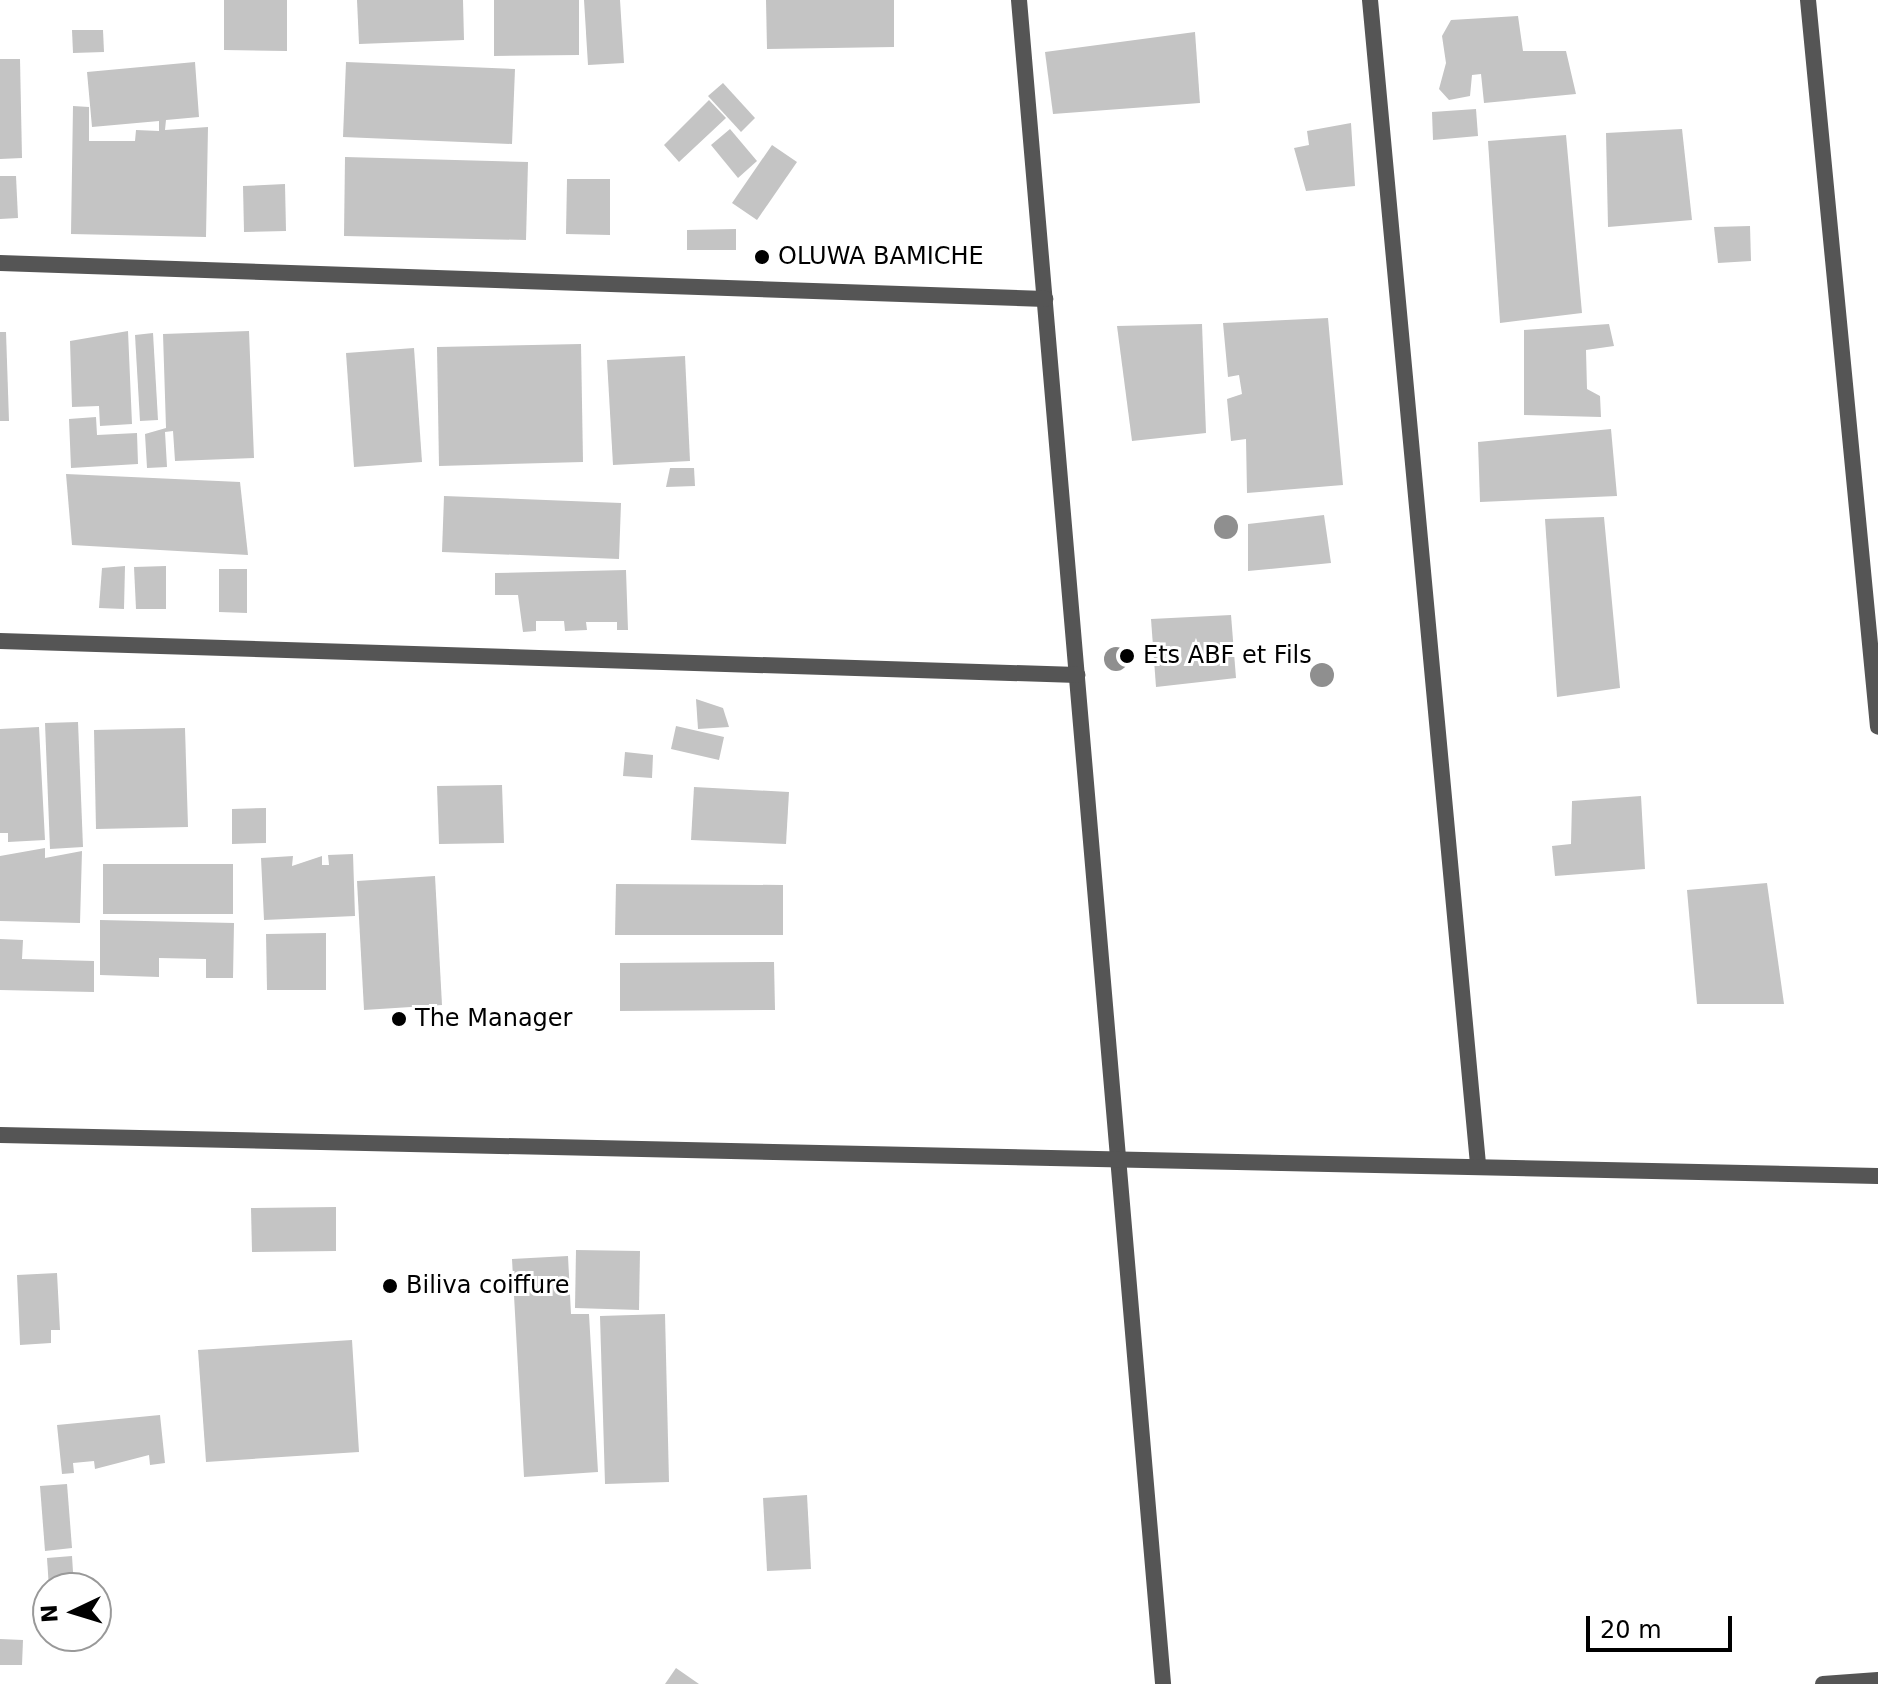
<!DOCTYPE html>
<style>
body{margin:0}
#map{position:relative;width:1878px;height:1684px;overflow:hidden;background:#fff;font-family:"DejaVu Sans",sans-serif}
div>[style]{position:absolute}
.building>*{inset:0;background:#c4c4c4}
.minor>*{height:16px;margin:-8px;padding:0 8px;transform-origin:8px;border-radius:8px;background:#555}
.tertiary>*{height:16px;margin:-8px;padding:0 8px;transform-origin:8px;border-radius:8px;background:#555}
.trees>*{width:24px;height:24px;margin:-12px;border-radius:50%;background:#8f8f8f}
.dots>*{width:22px;height:22px;translate:-50% -50%;box-sizing:border-box;border:4px solid #fff;border-radius:50%}
span{translate:-50% -50%;white-space:nowrap;text-align:center;line-height:1.15;-webkit-text-stroke:6px #fff;paint-order:stroke}
.poi-label{font-size:24px;color:#000}
.left{translate:0 -50%;text-align:left}
.north{position:absolute;left:32px;top:1572px;width:80px;height:80px;box-sizing:border-box;background:#fff;border:2px solid #999;border-radius:50%;rotate:266deg;font-size:22px;font-weight:700;line-height:32px;text-align:center;color:#000}
.north::after{content:'';display:block;margin:auto;width:28px;height:36px;background:#000;clip-path:polygon(50% 0,100% 100%,50% 72%,0 100%)}
.scale{position:absolute;left:1586px;top:1616px;width:146px;height:36px;box-sizing:border-box;border:4px solid #000;border-top:0;padding-left:10px;font-size:24px;line-height:28px;white-space:nowrap;color:#000;-webkit-text-stroke:6px #fff;paint-order:stroke}
</style>
<div id="map">
<div class="building">
<div style="clip-path:polygon(224px 0,287px 0,287px 51px,224px 50px)"></div>
<div style="clip-path:polygon(357px 0,463px 0,464px 40px,359px 44px)"></div>
<div style="clip-path:polygon(494px 0,579px 0,579px 55px,494px 56px)"></div>
<div style="clip-path:polygon(584px 0,620px 0,624px 63px,588px 65px)"></div>
<div style="clip-path:polygon(766px 0,894px 0,894px 47px,767px 49px)"></div>
<div style="clip-path:polygon(1518px 16px,1523px 51px,1566px 51px,1576px 94px,1484px 103px,1481px 74px,1472px 75px,1470px 96px,1449px 100px,1439px 89px,1446px 63px,1442px 36px,1451px 20px)"></div>
<div style="clip-path:polygon(72px 30px,103px 30px,104px 52px,73px 53px)"></div>
<div style="clip-path:polygon(1195px 32px,1200px 103px,1053px 114px,1045px 52px)"></div>
<div style="clip-path:polygon(0 59px,20px 59px,22px 158px,0 159px)"></div>
<div style="clip-path:polygon(195px 62px,199px 117px,166px 120px,165px 130px,208px 127px,206px 237px,71px 234px,73px 106px,89px 107px,89px 141px,135px 141px,136px 130px,159px 131px,159px 121px,92px 127px,87px 72px)"></div>
<div style="clip-path:polygon(346px 62px,515px 69px,512px 144px,343px 137px)"></div>
<div style="clip-path:polygon(723px 83px,755px 118px,741px 132px,708px 96px)"></div>
<div style="clip-path:polygon(709px 100px,726px 118px,679px 162px,664px 145px)"></div>
<div style="clip-path:polygon(1476px 109px,1478px 136px,1433px 140px,1432px 112px)"></div>
<div style="clip-path:polygon(1351px 123px,1355px 186px,1306px 191px,1294px 148px,1309px 145px,1307px 131px)"></div>
<div style="clip-path:polygon(730px 129px,757px 161px,738px 178px,711px 145px)"></div>
<div style="clip-path:polygon(1682px 129px,1692px 220px,1608px 227px,1606px 133px)"></div>
<div style="clip-path:polygon(1566px 135px,1582px 313px,1500px 323px,1488px 141px)"></div>
<div style="clip-path:polygon(772px 145px,797px 162px,757px 220px,732px 203px)"></div>
<div style="clip-path:polygon(345px 157px,528px 162px,526px 240px,344px 236px)"></div>
<div style="clip-path:polygon(0 176px,16px 176px,18px 218px,0 219px)"></div>
<div style="clip-path:polygon(567px 179px,610px 179px,610px 235px,566px 234px)"></div>
<div style="clip-path:polygon(285px 184px,286px 231px,244px 232px,243px 186px)"></div>
<div style="clip-path:polygon(1750px 226px,1751px 261px,1718px 263px,1714px 227px)"></div>
<div style="clip-path:polygon(736px 229px,736px 250px,687px 250px,687px 230px)"></div>
<div style="clip-path:polygon(1328px 318px,1343px 485px,1247px 493px,1246px 439px,1231px 441px,1227px 399px,1242px 394px,1239px 375px,1228px 377px,1223px 323px)"></div>
<div style="clip-path:polygon(1202px 324px,1206px 433px,1132px 441px,1117px 326px)"></div>
<div style="clip-path:polygon(1609px 324px,1614px 346px,1586px 350px,1587px 389px,1600px 396px,1601px 417px,1524px 415px,1524px 330px)"></div>
<div style="clip-path:polygon(128px 331px,132px 424px,100px 426px,99px 406px,72px 407px,70px 341px)"></div>
<div style="clip-path:polygon(249px 331px,254px 458px,175px 461px,173px 431px,165px 432px,167px 467px,147px 468px,145px 434px,166px 428px,163px 334px)"></div>
<div style="clip-path:polygon(0 332px,6px 332px,9px 421px,0 421px)"></div>
<div style="clip-path:polygon(153px 333px,158px 420px,140px 421px,135px 335px)"></div>
<div style="clip-path:polygon(581px 344px,583px 462px,439px 466px,437px 347px)"></div>
<div style="clip-path:polygon(414px 348px,422px 462px,354px 467px,346px 353px)"></div>
<div style="clip-path:polygon(685px 356px,690px 461px,613px 465px,607px 360px)"></div>
<div style="clip-path:polygon(96px 417px,97px 435px,137px 433px,138px 464px,71px 468px,69px 419px)"></div>
<div style="clip-path:polygon(1611px 429px,1617px 496px,1480px 502px,1478px 442px)"></div>
<div style="clip-path:polygon(670px 468px,694px 468px,695px 486px,666px 487px)"></div>
<div style="clip-path:polygon(66px 474px,240px 482px,248px 555px,72px 545px)"></div>
<div style="clip-path:polygon(444px 496px,621px 503px,619px 559px,442px 552px)"></div>
<div style="clip-path:polygon(1324px 515px,1331px 563px,1248px 571px,1248px 524px)"></div>
<div style="clip-path:polygon(1604px 517px,1620px 688px,1557px 697px,1545px 519px)"></div>
<div style="clip-path:polygon(125px 566px,124px 609px,99px 608px,102px 568px)"></div>
<div style="clip-path:polygon(166px 566px,166px 609px,136px 609px,134px 567px)"></div>
<div style="clip-path:polygon(219px 569px,247px 569px,247px 613px,219px 612px)"></div>
<div style="clip-path:polygon(626px 570px,628px 630px,617px 630px,617px 622px,586px 622px,587px 630px,565px 631px,564px 621px,536px 621px,536px 631px,523px 632px,518px 595px,495px 595px,495px 573px)"></div>
<div style="clip-path:polygon(1231px 615px,1236px 678px,1156px 687px,1151px 619px)"></div>
<div style="clip-path:polygon(696px 699px,723px 708px,729px 727px,698px 729px)"></div>
<div style="clip-path:polygon(78px 722px,83px 847px,50px 849px,45px 723px)"></div>
<div style="clip-path:polygon(676px 726px,724px 737px,719px 760px,671px 749px)"></div>
<div style="clip-path:polygon(39px 727px,45px 840px,8px 842px,8px 833px,0 833px,0 729px)"></div>
<div style="clip-path:polygon(185px 728px,188px 827px,96px 829px,94px 730px)"></div>
<div style="clip-path:polygon(625px 752px,653px 755px,652px 778px,623px 776px)"></div>
<div style="clip-path:polygon(502px 785px,504px 843px,439px 844px,437px 786px)"></div>
<div style="clip-path:polygon(694px 787px,789px 792px,786px 844px,691px 840px)"></div>
<div style="clip-path:polygon(1641px 796px,1645px 869px,1555px 876px,1552px 846px,1571px 844px,1572px 801px)"></div>
<div style="clip-path:polygon(266px 808px,266px 843px,232px 844px,232px 809px)"></div>
<div style="clip-path:polygon(45px 848px,45px 858px,82px 851px,80px 923px,0 921px,0 856px)"></div>
<div style="clip-path:polygon(353px 854px,355px 916px,264px 920px,261px 858px,293px 856px,292px 866px,322px 856px,322px 865px,329px 865px,328px 855px)"></div>
<div style="clip-path:polygon(103px 864px,233px 864px,233px 914px,103px 914px)"></div>
<div style="clip-path:polygon(435px 876px,442px 1005px,364px 1010px,357px 881px)"></div>
<div style="clip-path:polygon(1767px 883px,1784px 1004px,1697px 1004px,1687px 890px)"></div>
<div style="clip-path:polygon(616px 884px,783px 885px,783px 935px,615px 935px)"></div>
<div style="clip-path:polygon(100px 920px,234px 923px,233px 978px,206px 978px,206px 959px,159px 958px,159px 977px,100px 975px)"></div>
<div style="clip-path:polygon(326px 933px,326px 990px,267px 990px,266px 934px)"></div>
<div style="clip-path:polygon(0 939px,23px 940px,22px 959px,94px 961px,94px 992px,0 990px)"></div>
<div style="clip-path:polygon(774px 962px,775px 1010px,620px 1011px,620px 963px)"></div>
<div style="clip-path:polygon(336px 1207px,336px 1251px,252px 1252px,251px 1208px)"></div>
<div style="clip-path:polygon(576px 1250px,640px 1251px,639px 1310px,575px 1308px)"></div>
<div style="clip-path:polygon(568px 1256px,571px 1314px,589px 1314px,598px 1472px,524px 1477px,512px 1259px)"></div>
<div style="clip-path:polygon(57px 1273px,60px 1330px,51px 1330px,51px 1343px,20px 1345px,17px 1275px)"></div>
<div style="clip-path:polygon(665px 1314px,669px 1482px,605px 1484px,600px 1316px)"></div>
<div style="clip-path:polygon(352px 1340px,359px 1452px,206px 1462px,198px 1350px)"></div>
<div style="clip-path:polygon(160px 1415px,165px 1463px,150px 1465px,149px 1455px,95px 1469px,94px 1461px,73px 1463px,74px 1473px,62px 1474px,57px 1425px)"></div>
<div style="clip-path:polygon(67px 1484px,72px 1548px,45px 1551px,40px 1486px)"></div>
<div style="clip-path:polygon(807px 1495px,811px 1569px,767px 1571px,763px 1498px)"></div>
<div style="clip-path:polygon(72px 1556px,74px 1588px,49px 1588px,47px 1558px)"></div>
<div style="clip-path:polygon(0 1639px,23px 1640px,22px 1665px,0 1665px)"></div>
<div style="clip-path:polygon(676px 1668px,699px 1684px,665px 1684px)"></div>
</div>
<div class="minor">
<div style="left:1019px;top:0;width:1690px;rotate:85.11deg"></div>
<div style="left:1370px;top:0;width:1170px;rotate:84.7deg"></div>
<div style="left:1808px;top:0;width:730px;rotate:84.5deg"></div>
<div style="left:0;top:263px;width:1046px;rotate:1.97deg"></div>
<div style="left:0;top:641px;width:1078px;rotate:1.81deg"></div>
<div style="left:1823px;top:1684px;width:55px;rotate:-4.2deg"></div>
</div>
<div class="tertiary">
<div style="left:0;top:1135px;width:1878px;rotate:1.25deg"></div>
</div>
<div class="trees">
<div style="left:1226px;top:527px"></div>
<div style="left:1116px;top:659px"></div>
<div style="left:1322px;top:675px"></div>
</div>
<div class="dots">
<div style="left:762px;top:257px;background:#000"></div>
<div style="left:1127px;top:656px;background:#000"></div>
<div style="left:399px;top:1019px;background:#000"></div>
<div style="left:390px;top:1286px;background:#000"></div>
</div>
<div class="poi-label">
<span class="left" style="left:778px;top:257px">OLUWA BAMICHE</span>
<span class="left" style="left:1143px;top:656px">Ets ABF et Fils</span>
<span class="left" style="left:415px;top:1019px">The Manager</span>
<span class="left" style="left:406px;top:1286px">Biliva coiffure</span>
</div>
<div class="north">N</div>
<div class="scale">20 m</div>
</div>
